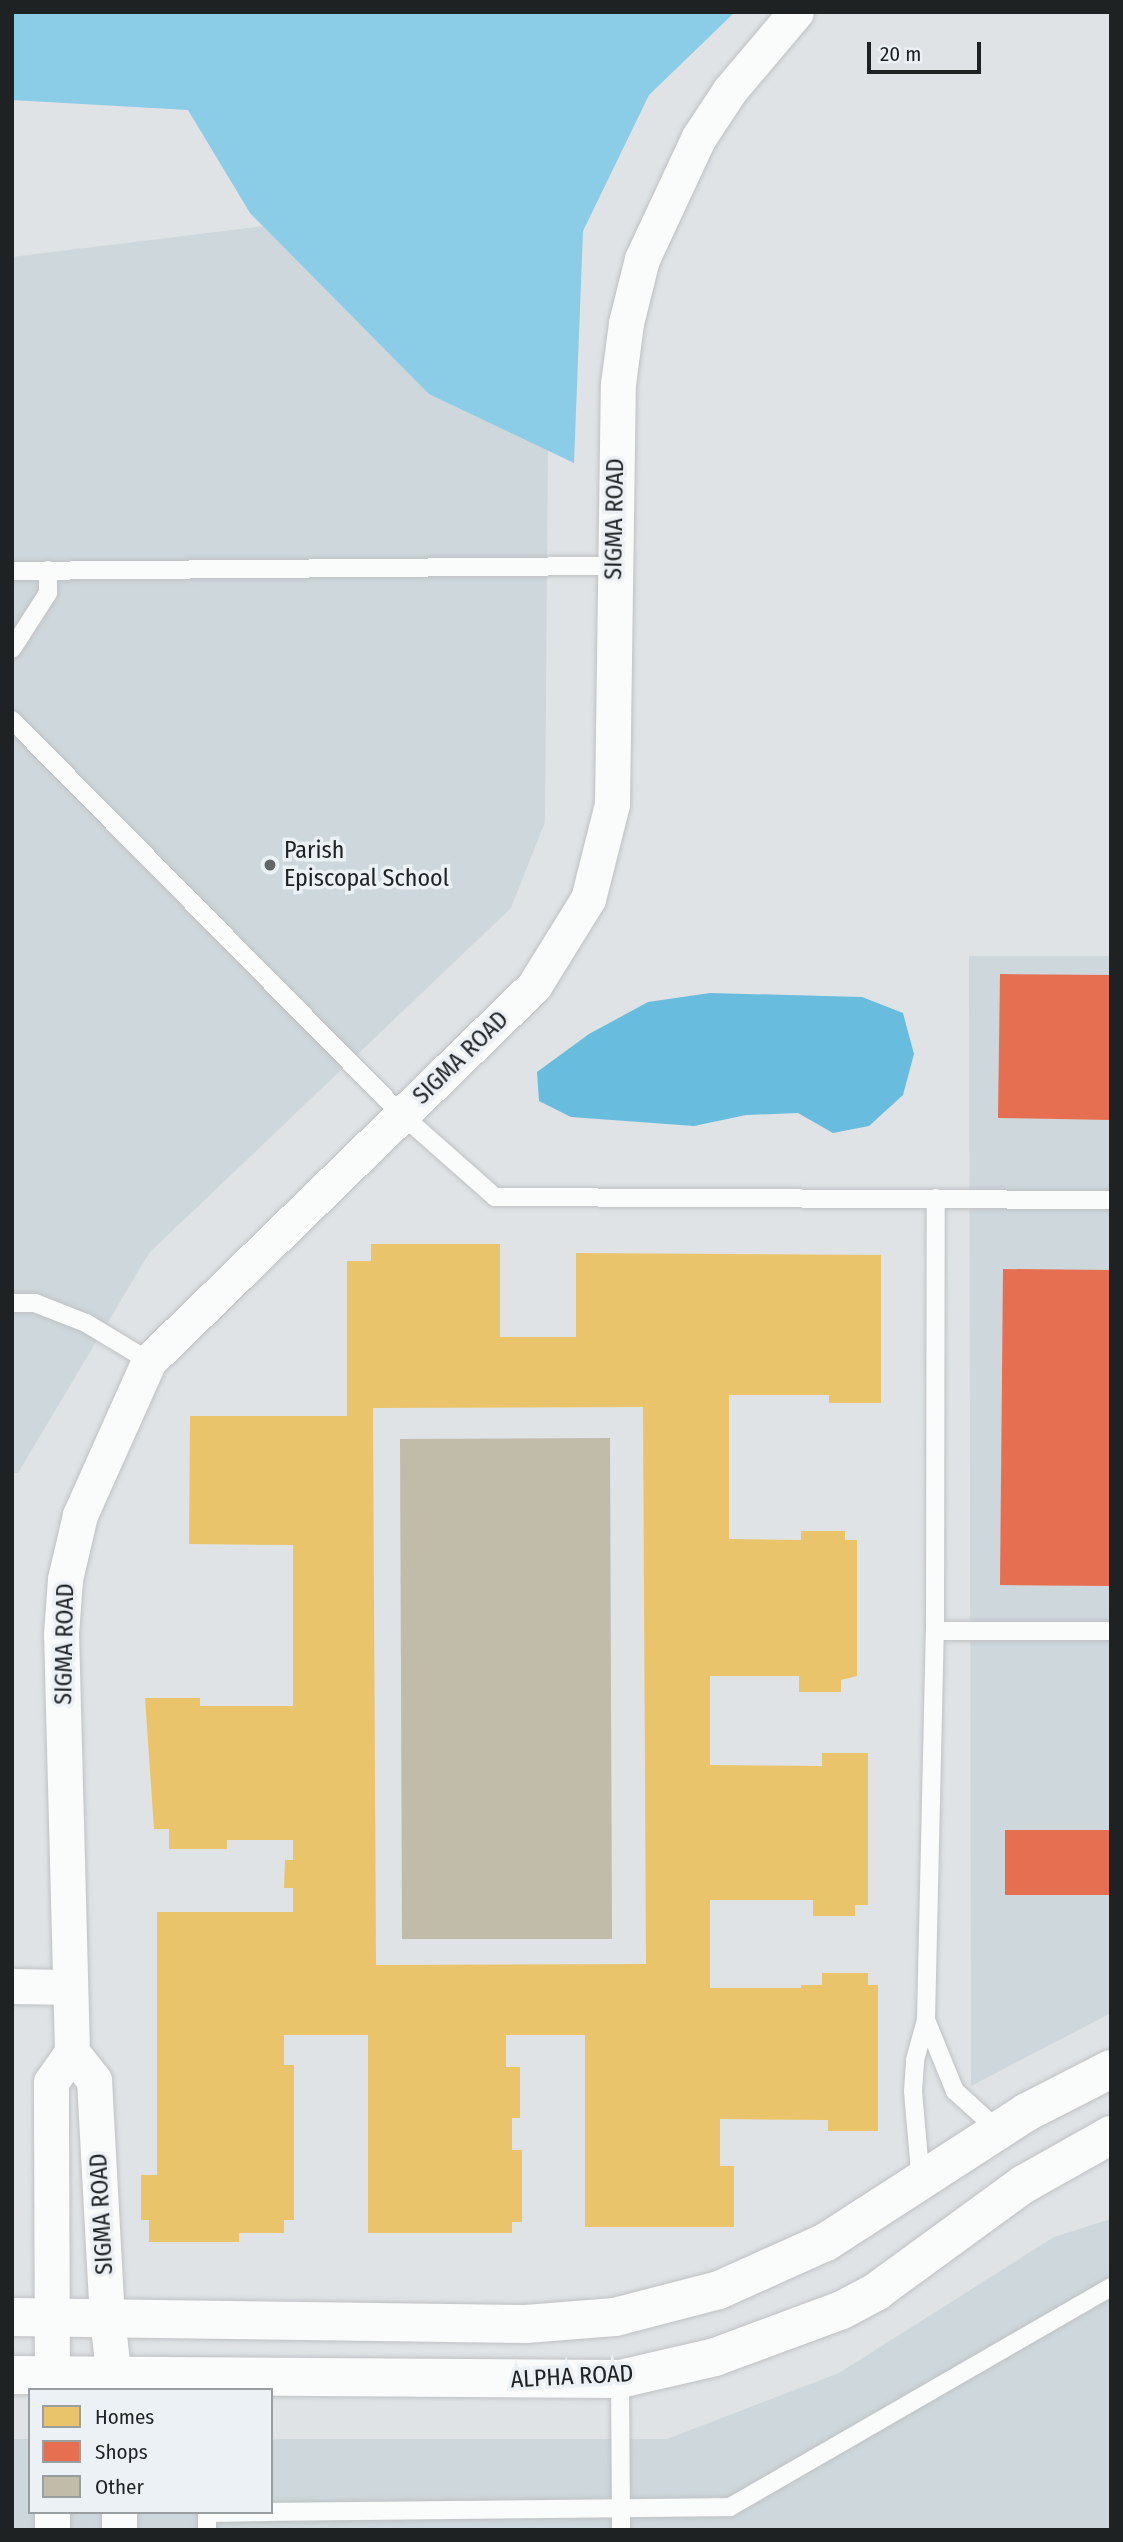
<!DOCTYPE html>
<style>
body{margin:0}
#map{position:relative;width:1123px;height:2542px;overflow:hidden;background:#dfe3e5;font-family:"Fira Sans Condensed",sans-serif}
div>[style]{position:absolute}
.built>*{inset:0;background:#ced7db}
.forest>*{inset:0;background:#8bcce7}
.water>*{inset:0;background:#68bcdd}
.homes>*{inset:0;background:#e9c46a}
.shops>*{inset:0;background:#e76f51}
.building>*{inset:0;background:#c1bbaa}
.roads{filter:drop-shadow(0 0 2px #bfc1c3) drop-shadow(0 0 2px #bfc1c3)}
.service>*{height:18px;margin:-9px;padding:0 9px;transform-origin:9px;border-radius:9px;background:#fafbfb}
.minor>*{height:35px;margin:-17.5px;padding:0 17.5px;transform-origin:17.5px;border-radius:17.5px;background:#fafbfb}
.tertiary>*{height:38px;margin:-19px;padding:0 19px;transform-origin:19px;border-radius:19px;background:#fafbfb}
.dots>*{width:19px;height:19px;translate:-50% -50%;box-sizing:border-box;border:4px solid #ebf1f5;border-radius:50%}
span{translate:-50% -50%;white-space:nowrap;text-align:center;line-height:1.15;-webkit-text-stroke:7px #ebf1f5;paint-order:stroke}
.street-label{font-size:24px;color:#1f2223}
.poi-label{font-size:24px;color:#1f2223}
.left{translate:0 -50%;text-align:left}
.frame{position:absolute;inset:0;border:14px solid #1f2223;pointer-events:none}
.legend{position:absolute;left:28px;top:2388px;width:245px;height:126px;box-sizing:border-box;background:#ebf1f5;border:2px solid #999ea1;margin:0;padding:9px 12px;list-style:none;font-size:21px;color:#1f2223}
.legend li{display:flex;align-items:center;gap:14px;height:35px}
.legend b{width:35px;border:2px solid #999ea1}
.scale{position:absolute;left:867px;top:42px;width:114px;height:32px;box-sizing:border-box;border:4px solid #1f2223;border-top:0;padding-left:9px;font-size:21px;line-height:24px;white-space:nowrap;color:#1f2223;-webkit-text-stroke:5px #ebf1f5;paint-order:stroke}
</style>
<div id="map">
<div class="built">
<div style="clip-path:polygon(550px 191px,545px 822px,511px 908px,149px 1253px,18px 1473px,12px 1473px,12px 257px)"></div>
<div style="clip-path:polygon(969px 956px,1111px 956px,1111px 2013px,971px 2086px)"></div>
<div style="clip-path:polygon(1111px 2219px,1111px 2530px,12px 2530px,12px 2439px,30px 2439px,30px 2512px,271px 2512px,271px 2439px,667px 2439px,839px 2373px,1054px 2237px)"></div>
</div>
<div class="forest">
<div style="clip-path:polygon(12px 12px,735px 12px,649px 95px,583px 231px,574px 463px,429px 394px,250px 213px,188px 110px,12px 100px)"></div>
</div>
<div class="water">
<div style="clip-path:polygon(710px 993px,862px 997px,903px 1013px,914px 1054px,903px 1095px,869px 1126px,833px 1133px,798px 1113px,746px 1115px,694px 1126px,571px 1117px,539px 1101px,537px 1072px,589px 1034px,648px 1002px)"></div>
</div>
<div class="homes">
<div style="clip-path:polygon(evenodd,371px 1244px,500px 1244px,500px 1337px,576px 1337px,576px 1253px,881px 1255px,881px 1403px,829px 1403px,829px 1395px,729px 1395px,729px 1539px,801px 1540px,801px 1531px,845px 1531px,845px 1540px,857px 1540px,857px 1676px,841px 1680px,841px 1692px,799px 1692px,799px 1676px,710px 1676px,710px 1765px,822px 1766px,822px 1753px,868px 1753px,868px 1905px,855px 1905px,855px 1916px,813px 1916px,813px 1900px,710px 1900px,710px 1988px,801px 1988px,801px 1985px,822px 1985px,822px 1973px,868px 1973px,868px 1985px,878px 1985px,878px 2131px,828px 2131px,828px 2120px,720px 2119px,720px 2166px,734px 2166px,734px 2227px,585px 2227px,585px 2035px,506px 2035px,506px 2067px,520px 2067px,520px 2118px,512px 2118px,512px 2150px,522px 2150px,522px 2222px,512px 2222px,512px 2233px,368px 2233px,368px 2035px,284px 2035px,284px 2065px,294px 2065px,294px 2220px,284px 2220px,284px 2233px,239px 2233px,239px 2242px,149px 2242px,149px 2220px,141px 2220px,141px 2175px,157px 2175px,157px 1912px,293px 1912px,293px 1888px,284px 1888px,285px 1860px,293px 1860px,293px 1840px,227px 1840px,227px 1849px,169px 1849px,169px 1829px,154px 1829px,145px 1698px,200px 1698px,200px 1706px,293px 1706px,293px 1545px,189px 1544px,190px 1416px,347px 1416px,347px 1261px,371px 1261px,371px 1244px,643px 1407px,646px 1964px,376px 1965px,373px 1408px,643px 1407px)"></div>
</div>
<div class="shops">
<div style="clip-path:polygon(1000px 974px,1111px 975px,1111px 1120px,998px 1118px)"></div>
<div style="clip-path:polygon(1003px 1269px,1111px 1270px,1111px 1586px,1000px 1585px)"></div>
<div style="clip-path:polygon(1005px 1830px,1111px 1830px,1111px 1895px,1005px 1895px)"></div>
</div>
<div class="building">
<div style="clip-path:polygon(610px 1438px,612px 1939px,402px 1939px,400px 1439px)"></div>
</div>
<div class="roads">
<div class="service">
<div style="left:12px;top:571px;width:602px;rotate:-0.48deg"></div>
<div style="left:12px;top:649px;width:67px;rotate:-57.3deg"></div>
<div style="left:48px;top:593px;width:23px;rotate:-90deg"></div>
<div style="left:12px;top:720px;width:555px;rotate:45.36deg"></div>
<div style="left:402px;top:1115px;width:124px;rotate:41.4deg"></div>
<div style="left:495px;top:1197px;width:616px;rotate:0.28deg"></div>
<div style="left:12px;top:1303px;width:23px"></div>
<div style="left:35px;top:1303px;width:55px;rotate:21.4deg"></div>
<div style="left:86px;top:1323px;width:74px;rotate:31.1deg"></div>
<div style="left:935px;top:1631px;width:176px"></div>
<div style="left:926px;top:2020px;width:77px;rotate:67.8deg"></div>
<div style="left:955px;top:2091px;width:59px;rotate:42.3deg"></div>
<div style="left:921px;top:2183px;width:92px;rotate:-95deg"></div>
<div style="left:913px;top:2091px;width:31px;rotate:-86deg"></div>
<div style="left:915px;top:2060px;width:41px;rotate:-74.6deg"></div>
<div style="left:926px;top:2020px;width:389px;rotate:-88.7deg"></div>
<div style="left:935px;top:1631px;width:433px;rotate:-89.9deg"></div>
<div style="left:620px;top:2379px;width:151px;rotate:89.6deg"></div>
<div style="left:271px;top:2512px;width:459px;rotate:-0.6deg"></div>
<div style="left:730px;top:2507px;width:440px;rotate:-30deg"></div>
<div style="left:207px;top:2530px;width:17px;rotate:-90deg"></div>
<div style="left:207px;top:2513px;width:61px;rotate:-0.9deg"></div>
</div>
<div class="minor">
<div style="left:12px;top:1986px;width:58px;rotate:1deg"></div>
<div style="left:72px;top:2052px;width:36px;rotate:52deg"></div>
<div style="left:94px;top:2080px;width:237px;rotate:86.9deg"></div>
<div style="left:107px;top:2317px;width:73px;rotate:83.7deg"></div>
<div style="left:52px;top:2390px;width:308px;rotate:-90.2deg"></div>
<div style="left:51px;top:2082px;width:37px;rotate:-55deg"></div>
<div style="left:72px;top:2052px;width:418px;rotate:-91.5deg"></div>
<div style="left:61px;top:1634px;width:55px;rotate:-85.8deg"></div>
<div style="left:65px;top:1579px;width:66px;rotate:-76.8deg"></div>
<div style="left:80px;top:1515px;width:169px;rotate:-65.9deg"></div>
<div style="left:149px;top:1361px;width:537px;rotate:-44.25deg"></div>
<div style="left:534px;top:986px;width:102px;rotate:-58.2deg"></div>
<div style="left:588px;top:899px;width:98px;rotate:-75.8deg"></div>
<div style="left:612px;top:804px;width:420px;rotate:-89.2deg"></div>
<div style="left:618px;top:384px;width:62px;rotate:-82.5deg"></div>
<div style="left:626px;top:323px;width:66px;rotate:-76deg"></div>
<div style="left:642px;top:259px;width:135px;rotate:-65deg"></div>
<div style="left:699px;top:137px;width:56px;rotate:-56.6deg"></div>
<div style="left:730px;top:90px;width:102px;rotate:-49.8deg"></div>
<div style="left:52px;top:2512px;width:18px;rotate:90deg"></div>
<div style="left:119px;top:2530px;width:18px;rotate:-90deg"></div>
</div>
<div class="tertiary">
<div style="left:12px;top:2317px;width:514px;rotate:0.78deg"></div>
<div style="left:526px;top:2324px;width:89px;rotate:-4.5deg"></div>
<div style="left:615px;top:2317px;width:107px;rotate:-14.6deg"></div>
<div style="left:719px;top:2290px;width:117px;rotate:-24.2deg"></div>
<div style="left:826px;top:2242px;width:239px;rotate:-32.9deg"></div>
<div style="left:1027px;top:2112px;width:94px;rotate:-27.1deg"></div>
<div style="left:12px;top:2375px;width:608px;rotate:0.38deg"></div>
<div style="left:620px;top:2379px;width:98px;rotate:-13deg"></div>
<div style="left:715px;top:2357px;width:135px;rotate:-20.3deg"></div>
<div style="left:842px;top:2310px;width:40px;rotate:-28deg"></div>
<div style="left:877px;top:2291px;width:182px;rotate:-36.1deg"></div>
<div style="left:1024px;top:2184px;width:100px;rotate:-29.4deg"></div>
</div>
</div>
<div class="dots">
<div style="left:270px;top:865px;background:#626667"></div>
</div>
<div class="street-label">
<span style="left:615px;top:519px;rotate:-89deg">SIGMA ROAD</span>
<span style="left:461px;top:1058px;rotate:-44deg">SIGMA ROAD</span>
<span style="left:65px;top:1644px;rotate:-89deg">SIGMA ROAD</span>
<span style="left:102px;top:2214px;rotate:-93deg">SIGMA ROAD</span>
<span style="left:572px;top:2377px;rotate:-3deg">ALPHA ROAD</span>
</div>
<div class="poi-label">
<span class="left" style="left:284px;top:865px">Parish<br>Episcopal School</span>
</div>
<div class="frame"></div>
<ul class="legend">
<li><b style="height:19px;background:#e9c46a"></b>Homes</li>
<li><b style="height:19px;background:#e76f51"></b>Shops</li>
<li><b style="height:19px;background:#c1bbaa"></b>Other</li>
</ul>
<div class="scale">20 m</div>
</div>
